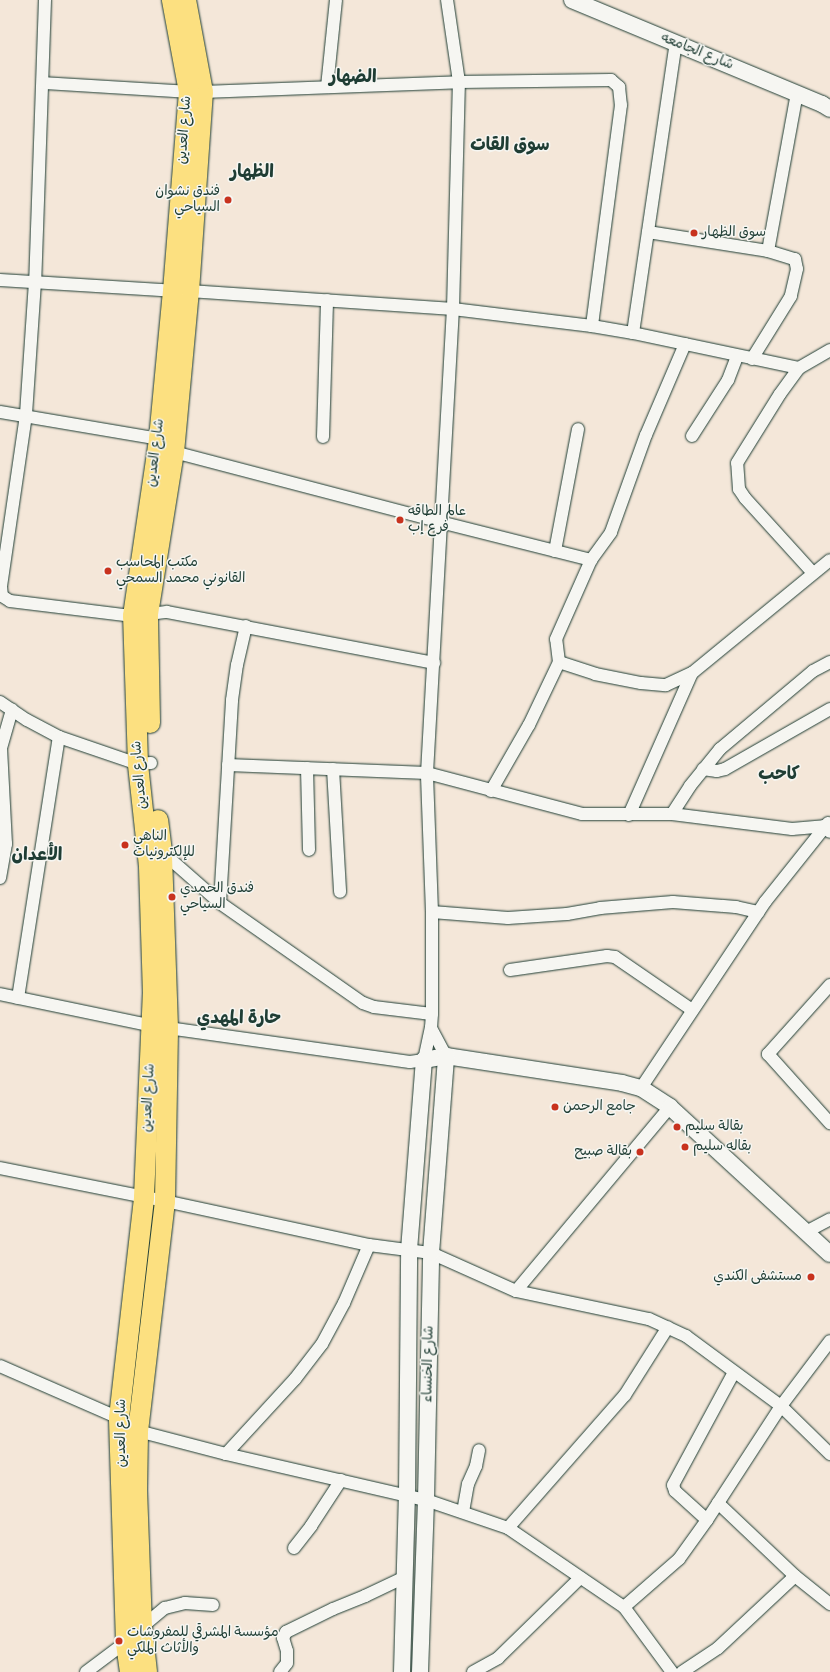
<!DOCTYPE html>
<meta charset="utf-8">
<style>
body{margin:0}
#map{position:relative;width:830px;height:1672px;overflow:hidden;background:#f4e7d9;font-family:Dekko,"Playpen Sans Arabic",sans-serif}
div>[style]{position:absolute}
.roads{filter:drop-shadow(0 0 1px #1f3d34) drop-shadow(0 0 1px #1f3d34)}
.minor>*{height:12px;margin:-6px;padding:0 6px;transform-origin:6px;border-radius:6px;background:#f6f6f2}
.tertiary>*{height:16px;margin:-8px;padding:0 8px;transform-origin:8px;border-radius:8px;background:#f6f6f2}
.primary>*{height:20px;margin:-10px;padding:0 10px;transform-origin:10px;border-radius:10px;background:#fce080}
.dots>*{width:11px;height:11px;translate:-50% -50%;box-sizing:border-box;border:2px solid #f6f6f2;border-radius:50%}
span{translate:-50% -50%;white-space:nowrap;text-align:center;line-height:1.15;-webkit-text-stroke:3px #f6f6f2;paint-order:stroke}
.street-label{font-size:14px;color:#1f3d34}
.poi-label{font-size:14px;color:#1f3d34}
.right{translate:-100% -50%;text-align:right}
.left{translate:0 -50%;text-align:left}
.district-label{font-size:18px;color:#1f3d34;font-weight:700}
</style>
<div id="map">
<div class="roads">
<div class="minor">
<div style="left:45px;top:0;width:282px;rotate:92deg"></div>
<div style="left:35px;top:282px;width:133px;rotate:93.9deg"></div>
<div style="left:26px;top:415px;width:174px;rotate:98.3deg"></div>
<div style="left:1px;top:587px;width:9px;rotate:84deg"></div>
<div style="left:2px;top:596px;width:9px;rotate:32deg"></div>
<div style="left:10px;top:601px;width:124px;rotate:7deg"></div>
<div style="left:133px;top:616px;width:34px;rotate:-7deg"></div>
<div style="left:167px;top:612px;width:272px;rotate:10.8deg"></div>
<div style="left:43px;top:83px;width:146px;rotate:3.5deg"></div>
<div style="left:327px;top:87px;width:87px;rotate:-84.1deg"></div>
<div style="left:203px;top:92px;width:256px;rotate:-2.2deg"></div>
<div style="left:459px;top:82px;width:152px;rotate:-0.8deg"></div>
<div style="left:611px;top:80px;width:11px;rotate:41deg"></div>
<div style="left:619px;top:87px;width:18px;rotate:84deg"></div>
<div style="left:621px;top:105px;width:223px;rotate:97.5deg"></div>
<div style="left:648px;top:232px;width:121px;rotate:9deg"></div>
<div style="left:768px;top:251px;width:28px;rotate:17deg"></div>
<div style="left:795px;top:259px;width:10px;rotate:79deg"></div>
<div style="left:797px;top:269px;width:28px;rotate:103deg"></div>
<div style="left:791px;top:296px;width:74px;rotate:121.8deg"></div>
<div style="left:768px;top:251px;width:161px;rotate:-79.6deg"></div>
<div style="left:0;top:280px;width:173px;rotate:3.6deg"></div>
<div style="left:189px;top:291px;width:265px;rotate:3.9deg"></div>
<div style="left:453px;top:309px;width:140px;rotate:7deg"></div>
<div style="left:592px;top:326px;width:42px;rotate:9.7deg"></div>
<div style="left:633px;top:333px;width:170px;rotate:11.9deg"></div>
<div style="left:633px;top:333px;width:293px;rotate:-81.6deg"></div>
<div style="left:0;top:412px;width:161px;rotate:9.6deg"></div>
<div style="left:692px;top:436px;width:67px;rotate:-57.3deg"></div>
<div style="left:728px;top:380px;width:26px;rotate:-69deg"></div>
<div style="left:323px;top:437px;width:137px;rotate:-88.3deg"></div>
<div style="left:174px;top:452px;width:275px;rotate:14.7deg"></div>
<div style="left:440px;top:522px;width:156px;rotate:14.1deg"></div>
<div style="left:555px;top:551px;width:124px;rotate:-79.3deg"></div>
<div style="left:813px;top:573px;width:101px;rotate:-132.2deg"></div>
<div style="left:745px;top:498px;width:11px;rotate:-124deg"></div>
<div style="left:739px;top:489px;width:26px;rotate:-94deg"></div>
<div style="left:737px;top:463px;width:81px;rotate:-58.1deg"></div>
<div style="left:780px;top:394px;width:32px;rotate:-54deg"></div>
<div style="left:799px;top:368px;width:36px;rotate:-30deg"></div>
<div style="left:559px;top:662px;width:38px;rotate:18deg"></div>
<div style="left:595px;top:674px;width:47px;rotate:11.1deg"></div>
<div style="left:641px;top:683px;width:25px;rotate:5deg"></div>
<div style="left:666px;top:685px;width:29px;rotate:-25deg"></div>
<div style="left:692px;top:673px;width:178px;rotate:-39.3deg"></div>
<div style="left:0;top:702px;width:32px;rotate:34deg"></div>
<div style="left:27px;top:720px;width:36px;rotate:28deg"></div>
<div style="left:59px;top:737px;width:83px;rotate:18.9deg"></div>
<div style="left:138px;top:764px;width:13px;rotate:-4deg"></div>
<div style="left:228px;top:765px;width:199px;rotate:2.3deg"></div>
<div style="left:427px;top:773px;width:160px;rotate:14.8deg"></div>
<div style="left:582px;top:814px;width:90px"></div>
<div style="left:672px;top:814px;width:121px;rotate:7.1deg"></div>
<div style="left:792px;top:829px;width:32px;rotate:-5deg"></div>
<div style="left:824px;top:826px;width:8px;rotate:45deg"></div>
<div style="left:307px;top:768px;width:82px;rotate:88.6deg"></div>
<div style="left:333px;top:769px;width:123px;rotate:86.7deg"></div>
<div style="left:703px;top:769px;width:14px;rotate:8deg"></div>
<div style="left:717px;top:771px;width:8px;rotate:-14deg"></div>
<div style="left:725px;top:769px;width:121px;rotate:-29.7deg"></div>
<div style="left:491px;top:791px;width:76px;rotate:-60.1deg"></div>
<div style="left:529px;top:725px;width:70px;rotate:-64.5deg"></div>
<div style="left:559px;top:662px;width:23px;rotate:-97deg"></div>
<div style="left:556px;top:639px;width:86px;rotate:-66.1deg"></div>
<div style="left:591px;top:560px;width:34px;rotate:-54deg"></div>
<div style="left:611px;top:532px;width:103px;rotate:-70.2deg"></div>
<div style="left:646px;top:435px;width:99px;rotate:-66.8deg"></div>
<div style="left:672px;top:814px;width:33px;rotate:-57deg"></div>
<div style="left:690px;top:786px;width:48px;rotate:-51deg"></div>
<div style="left:720px;top:749px;width:121px;rotate:-40deg"></div>
<div style="left:813px;top:671px;width:19px;rotate:-28deg"></div>
<div style="left:629px;top:815px;width:155px;rotate:-66.1deg"></div>
<div style="left:162px;top:852px;width:77px;rotate:41.3deg"></div>
<div style="left:220px;top:903px;width:174px;rotate:35deg"></div>
<div style="left:363px;top:1003px;width:12px;rotate:20deg"></div>
<div style="left:374px;top:1007px;width:58px;rotate:6.9deg"></div>
<div style="left:0;top:878px;width:35px;rotate:-80deg"></div>
<div style="left:6px;top:844px;width:96px;rotate:-93deg"></div>
<div style="left:1px;top:748px;width:40px;rotate:-74deg"></div>
<div style="left:220px;top:903px;width:203px;rotate:-86.6deg"></div>
<div style="left:232px;top:700px;width:35px;rotate:-82deg"></div>
<div style="left:237px;top:665px;width:40px;rotate:-77deg"></div>
<div style="left:432px;top:912px;width:76px;rotate:4.5deg"></div>
<div style="left:508px;top:918px;width:59px;rotate:-3.9deg"></div>
<div style="left:567px;top:914px;width:34px;rotate:-10deg"></div>
<div style="left:600px;top:908px;width:73px;rotate:-4.7deg"></div>
<div style="left:673px;top:902px;width:63px;rotate:4.5deg"></div>
<div style="left:736px;top:907px;width:23px;rotate:13deg"></div>
<div style="left:510px;top:970px;width:98px;rotate:-8.2deg"></div>
<div style="left:607px;top:956px;width:8px;rotate:7deg"></div>
<div style="left:615px;top:957px;width:93px;rotate:34.5deg"></div>
<div style="left:830px;top:985px;width:93px;rotate:131.9deg"></div>
<div style="left:768px;top:1054px;width:93px;rotate:48.1deg"></div>
<div style="left:0;top:994px;width:156px;rotate:11.8deg"></div>
<div style="left:18px;top:998px;width:264px;rotate:-81.1deg"></div>
<div style="left:168px;top:1028px;width:244px;rotate:8deg"></div>
<div style="left:410px;top:1062px;width:14px;rotate:-8deg"></div>
<div style="left:424px;top:1060px;width:33px;rotate:-78deg"></div>
<div style="left:431px;top:1028px;width:14px;rotate:-86deg"></div>
<div style="left:432px;top:1014px;width:102px;rotate:-90deg"></div>
<div style="left:432px;top:912px;width:139px;rotate:-92.1deg"></div>
<div style="left:427px;top:773px;width:465px;rotate:-86.8deg"></div>
<div style="left:453px;top:309px;width:227px;rotate:-88.5deg"></div>
<div style="left:459px;top:82px;width:83px;rotate:-98.3deg"></div>
<div style="left:431px;top:1028px;width:32px;rotate:62deg"></div>
<div style="left:641px;top:1088px;width:224px;rotate:-56.3deg"></div>
<div style="left:765px;top:902px;width:101px;rotate:-51.4deg"></div>
<div style="left:0;top:1168px;width:168px;rotate:11.3deg"></div>
<div style="left:165px;top:1201px;width:209px;rotate:12.2deg"></div>
<div style="left:369px;top:1245px;width:63px;rotate:7.4deg"></div>
<div style="left:431px;top:1253px;width:93px;rotate:24.1deg"></div>
<div style="left:516px;top:1291px;width:136px;rotate:11.9deg"></div>
<div style="left:649px;top:1319px;width:41px;rotate:24.7deg"></div>
<div style="left:686px;top:1336px;width:118px;rotate:36.4deg"></div>
<div style="left:781px;top:1406px;width:69px;rotate:44.4deg"></div>
<div style="left:806px;top:1232px;width:27px;rotate:-28deg"></div>
<div style="left:516px;top:1291px;width:240px;rotate:-50.1deg"></div>
<div style="left:0;top:1366px;width:130px;rotate:23.6deg"></div>
<div style="left:138px;top:1431px;width:91px;rotate:14.6deg"></div>
<div style="left:226px;top:1454px;width:205px;rotate:13deg"></div>
<div style="left:426px;top:1500px;width:87px;rotate:18.9deg"></div>
<div style="left:508px;top:1528px;width:140px;rotate:34.3deg"></div>
<div style="left:624px;top:1607px;width:81px;rotate:53.6deg"></div>
<div style="left:226px;top:1454px;width:102px;rotate:-47.4deg"></div>
<div style="left:295px;top:1379px;width:44px;rotate:-52.4deg"></div>
<div style="left:322px;top:1344px;width:47px;rotate:-61.8deg"></div>
<div style="left:344px;top:1303px;width:63px;rotate:-66.7deg"></div>
<div style="left:718px;top:1503px;width:106px;rotate:43.5deg"></div>
<div style="left:795px;top:1576px;width:45px;rotate:38.7deg"></div>
<div style="left:463px;top:1512px;width:28px;rotate:-80deg"></div>
<div style="left:468px;top:1484px;width:20px;rotate:-66deg"></div>
<div style="left:476px;top:1466px;width:16px;rotate:-79deg"></div>
<div style="left:707px;top:1520px;width:43px;rotate:-137.8deg"></div>
<div style="left:675px;top:1491px;width:6px;rotate:-108deg"></div>
<div style="left:673px;top:1485px;width:128px;rotate:-61.6deg"></div>
<div style="left:508px;top:1528px;width:177px;rotate:-48.7deg"></div>
<div style="left:625px;top:1395px;width:80px;rotate:-57.7deg"></div>
<div style="left:294px;top:1548px;width:28px;rotate:-52deg"></div>
<div style="left:311px;top:1526px;width:55px;rotate:-56.9deg"></div>
<div style="left:624px;top:1607px;width:73px;rotate:-41.1deg"></div>
<div style="left:679px;top:1559px;width:48px;rotate:-54.3deg"></div>
<div style="left:707px;top:1520px;width:136px;rotate:-57deg"></div>
<div style="left:781px;top:1406px;width:81px;rotate:-53deg"></div>
<div style="left:142px;top:1627px;width:30px;rotate:-40deg"></div>
<div style="left:165px;top:1608px;width:21px;rotate:-14deg"></div>
<div style="left:185px;top:1603px;width:28px;rotate:4deg"></div>
<div style="left:86px;top:1672px;width:50px;rotate:-36.9deg"></div>
<div style="left:280px;top:1672px;width:11px;rotate:-52deg"></div>
<div style="left:287px;top:1663px;width:12px;rotate:-90deg"></div>
<div style="left:287px;top:1651px;width:14px;rotate:-107deg"></div>
<div style="left:283px;top:1638px;width:7px;rotate:-63deg"></div>
<div style="left:286px;top:1632px;width:52px;rotate:-26.1deg"></div>
<div style="left:333px;top:1609px;width:35px;rotate:-22deg"></div>
<div style="left:365px;top:1596px;width:44px;rotate:-25.4deg"></div>
<div style="left:473px;top:1672px;width:29px;rotate:-29deg"></div>
<div style="left:498px;top:1658px;width:115px;rotate:-44.3deg"></div>
<div style="left:682px;top:1672px;width:43px;rotate:-33.7deg"></div>
<div style="left:718px;top:1648px;width:105px;rotate:-43.1deg"></div>
</div>
<div class="tertiary">
<div style="left:572px;top:0;width:271px;rotate:22.6deg"></div>
<div style="left:822px;top:104px;width:9px;rotate:32deg"></div>
<div style="left:402px;top:1672px;width:177px;rotate:-88.4deg"></div>
<div style="left:407px;top:1495px;width:245px;rotate:-89.5deg"></div>
<div style="left:409px;top:1250px;width:191px;rotate:-85.5deg"></div>
<div style="left:424px;top:1060px;width:22px;rotate:-10deg"></div>
<div style="left:446px;top:1056px;width:178px;rotate:8.7deg"></div>
<div style="left:622px;top:1083px;width:20px;rotate:15deg"></div>
<div style="left:641px;top:1088px;width:35px;rotate:33deg"></div>
<div style="left:670px;top:1107px;width:217px;rotate:42.6deg"></div>
<div style="left:420px;top:1672px;width:172px;rotate:-88deg"></div>
<div style="left:426px;top:1500px;width:247px;rotate:-88.8deg"></div>
<div style="left:431px;top:1253px;width:198px;rotate:-85.6deg"></div>
</div>
<div class="primary">
<div style="left:150px;top:723px;width:109px;rotate:-91.1deg"></div>
<div style="left:148px;top:614px;width:164px;rotate:-80.9deg"></div>
<div style="left:174px;top:452px;width:162px;rotate:-84.7deg"></div>
<div style="left:189px;top:291px;width:199px;rotate:-86deg"></div>
<div style="left:203px;top:92px;width:94px;rotate:-100.5deg"></div>
<div style="left:130px;top:1672px;width:30px;rotate:-98deg"></div>
<div style="left:126px;top:1642px;width:224px;rotate:-91.8deg"></div>
<div style="left:119px;top:1418px;width:222px;rotate:-83.5deg"></div>
<div style="left:144px;top:1197px;width:203px;rotate:-87.5deg"></div>
<div style="left:153px;top:994px;width:128px;rotate:-91.8deg"></div>
<div style="left:149px;top:866px;width:103px;rotate:-96.2deg"></div>
<div style="left:138px;top:764px;width:148px;rotate:-91.9deg"></div>
<div style="left:133px;top:616px;width:179px;rotate:-81.6deg"></div>
<div style="left:159px;top:439px;width:149px;rotate:-84.6deg"></div>
<div style="left:173px;top:291px;width:200px;rotate:-85.4deg"></div>
<div style="left:189px;top:92px;width:94px;rotate:-100.5deg"></div>
<div style="left:147px;top:1672px;width:45px;rotate:-96.3deg"></div>
<div style="left:142px;top:1627px;width:137px;rotate:-92.1deg"></div>
<div style="left:137px;top:1490px;width:59px;rotate:-89deg"></div>
<div style="left:138px;top:1431px;width:232px;rotate:-83.3deg"></div>
<div style="left:165px;top:1201px;width:173px;rotate:-89deg"></div>
<div style="left:168px;top:1028px;width:176px;rotate:-92deg"></div>
<div style="left:162px;top:852px;width:32px;rotate:-97deg"></div>
</div>
</div>
<div class="dots">
<div style="left:228px;top:200px;background:#c8321e"></div>
<div style="left:694px;top:233px;background:#c8321e"></div>
<div style="left:400px;top:520px;background:#c8321e"></div>
<div style="left:108px;top:571px;background:#c8321e"></div>
<div style="left:125px;top:845px;background:#c8321e"></div>
<div style="left:172px;top:897px;background:#c8321e"></div>
<div style="left:555px;top:1107px;background:#c8321e"></div>
<div style="left:677px;top:1127px;background:#c8321e"></div>
<div style="left:685px;top:1147px;background:#c8321e"></div>
<div style="left:640px;top:1152px;background:#c8321e"></div>
<div style="left:811px;top:1277px;background:#c8321e"></div>
<div style="left:119px;top:1641px;background:#c8321e"></div>
</div>
<div class="street-label">
<span style="left:697px;top:52px;rotate:22deg">شارع الجامعه</span>
<span style="left:185px;top:130px;rotate:-86deg">شارع العدين</span>
<span style="left:156px;top:453px;rotate:-83deg">شارع العدين</span>
<span style="left:140px;top:775px;rotate:-95deg">شارع العدين</span>
<span style="left:149px;top:1098px;rotate:-87deg">شارع العدين</span>
<span style="left:429px;top:1364px;rotate:-89deg">شارع الخنساء</span>
<span style="left:122px;top:1433px;rotate:-90deg">شارع العدين</span>
</div>
<div class="poi-label">
<span class="right" style="left:220px;top:200px">فندق نشوان<br>السياحي</span>
<span class="left" style="left:702px;top:233px">سوق الظهار</span>
<span class="left" style="left:408px;top:520px">عالم الطاقه<br>فرع إب</span>
<span class="left" style="left:116px;top:571px">مكتب المحاسب<br>القانوني محمد السمحي</span>
<span class="left" style="left:133px;top:845px">الناهي<br>للإلكترونيات</span>
<span class="left" style="left:180px;top:897px">فندق الحمدي<br>السياحي</span>
<span class="left" style="left:563px;top:1107px">جامع الرحمن</span>
<span class="left" style="left:685px;top:1127px">بقالة سليم</span>
<span class="left" style="left:693px;top:1147px">بقاله سليم</span>
<span class="right" style="left:632px;top:1152px">بقالة صبيح</span>
<span class="right" style="left:802px;top:1277px">مستشفى الكندي</span>
<span class="left" style="left:127px;top:1641px">مؤسسة المشرقي للمفروشات<br>والأثاث الملكي</span>
</div>
<div class="district-label">
<span style="left:353px;top:79px">الضهار</span>
<span style="left:510px;top:147px">سوق القات</span>
<span style="left:252px;top:174px">الظهار</span>
<span style="left:779px;top:776px">كاحب</span>
<span style="left:37px;top:857px">الأعدان</span>
<span style="left:239px;top:1020px">حارة المهدي</span>
</div>
</div>
